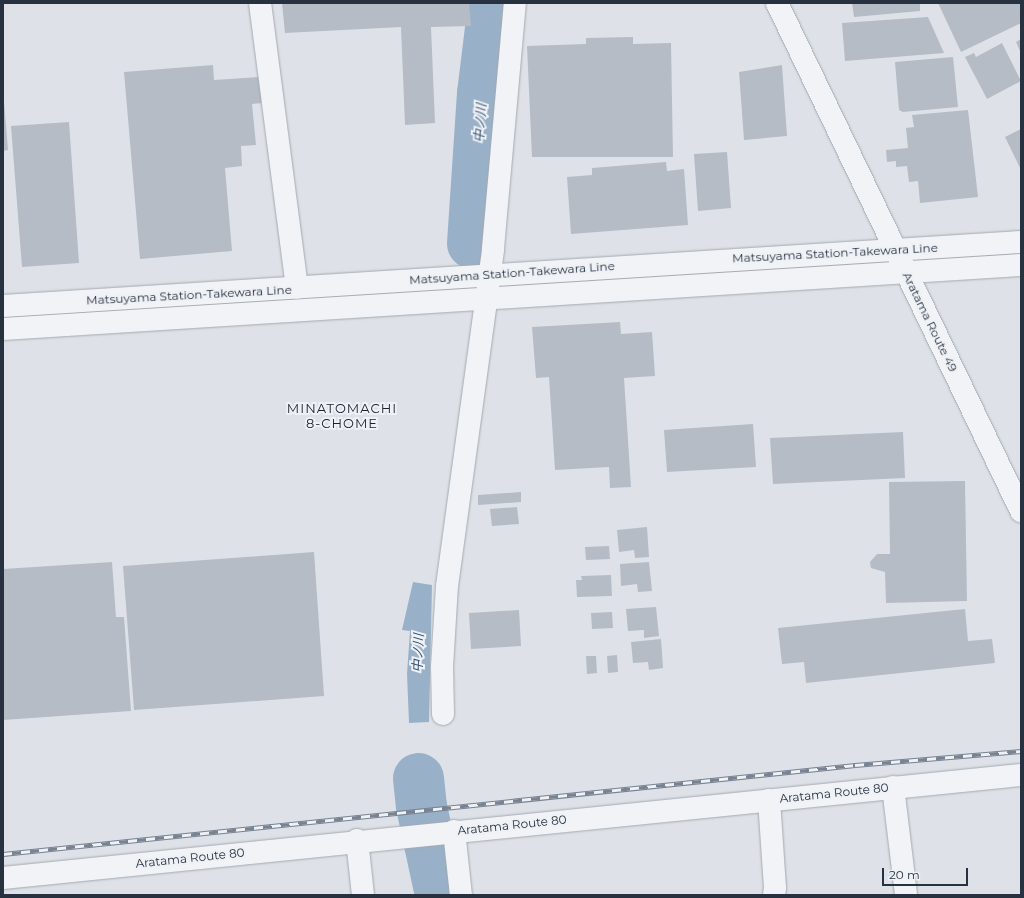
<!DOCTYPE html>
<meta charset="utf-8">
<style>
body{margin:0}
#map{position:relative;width:1024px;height:898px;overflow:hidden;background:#dee2e8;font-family:Montserrat,"Noto Sans JP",sans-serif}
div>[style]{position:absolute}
.water>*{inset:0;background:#99b1c8}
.river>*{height:51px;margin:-25.5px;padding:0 25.5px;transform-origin:25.5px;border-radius:25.5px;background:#99b1c8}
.building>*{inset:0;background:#b5bcc5}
.roads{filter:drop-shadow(0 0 1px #a3a9b2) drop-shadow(0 0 1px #a3a9b2)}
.minor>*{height:22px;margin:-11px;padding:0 11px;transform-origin:11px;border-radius:11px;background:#f1f3f6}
.tertiary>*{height:22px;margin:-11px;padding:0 11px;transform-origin:11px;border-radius:11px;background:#f1f3f6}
.rail>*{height:4.5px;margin-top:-2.25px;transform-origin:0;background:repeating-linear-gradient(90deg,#eef1f5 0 9px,#788291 0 18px);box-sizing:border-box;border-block:1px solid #788291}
span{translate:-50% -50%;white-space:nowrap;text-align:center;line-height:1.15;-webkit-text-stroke:4px #eef1f5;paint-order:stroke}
.street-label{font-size:12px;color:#27313f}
.water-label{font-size:13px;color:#315173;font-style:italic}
.neighbourhood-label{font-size:13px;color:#1a222f;letter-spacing:1px}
.frame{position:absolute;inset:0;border:4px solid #27313f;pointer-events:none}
.scale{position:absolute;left:882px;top:868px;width:86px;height:18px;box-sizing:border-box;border:2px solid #27313f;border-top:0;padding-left:5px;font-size:12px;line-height:14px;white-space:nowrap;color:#27313f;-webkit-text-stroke:3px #eef1f5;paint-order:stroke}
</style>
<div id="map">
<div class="water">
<div style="clip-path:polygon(484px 3px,502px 3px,501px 14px,483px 13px)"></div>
<div style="clip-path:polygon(479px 60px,496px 61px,482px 242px,464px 244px,474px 89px)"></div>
<div style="clip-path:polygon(413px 582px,432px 585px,429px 722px,409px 723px,407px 674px,410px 631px,402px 630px)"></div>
</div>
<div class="river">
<div style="left:472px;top:243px;width:150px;rotate:-86.2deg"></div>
<div style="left:482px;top:93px;width:91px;rotate:-83deg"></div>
<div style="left:418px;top:778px;width:28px;rotate:84deg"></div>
<div style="left:421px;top:806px;width:91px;rotate:77.9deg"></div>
</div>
<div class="building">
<div style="clip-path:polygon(282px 3px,469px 3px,471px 26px,431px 27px,435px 123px,405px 125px,401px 27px,285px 33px)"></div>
<div style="clip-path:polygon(852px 3px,920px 3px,920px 11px,854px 17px)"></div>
<div style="clip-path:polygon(938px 3px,1021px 3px,1021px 23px,961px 52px)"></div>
<div style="clip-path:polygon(928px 17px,944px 53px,845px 61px,842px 23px)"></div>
<div style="clip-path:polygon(633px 37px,633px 44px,671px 43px,673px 157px,532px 157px,527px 46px,586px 44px,586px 38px)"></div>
<div style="clip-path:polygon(1021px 39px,1021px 53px,1016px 42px)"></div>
<div style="clip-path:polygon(1002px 43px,1021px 81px,987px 99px,965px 57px,974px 53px,976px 57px)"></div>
<div style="clip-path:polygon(953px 57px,958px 107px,903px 112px,899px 110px,895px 62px)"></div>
<div style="clip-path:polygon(213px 65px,214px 80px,259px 77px,262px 103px,252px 104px,256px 145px,241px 146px,242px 166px,225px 168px,232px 251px,140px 259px,124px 72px)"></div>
<div style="clip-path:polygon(782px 65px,787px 136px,744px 140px,739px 72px)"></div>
<div style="clip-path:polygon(3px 89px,8px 150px,3px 151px)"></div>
<div style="clip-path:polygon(968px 110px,978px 197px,920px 203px,918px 181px,909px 182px,907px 166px,896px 167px,896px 161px,887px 162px,886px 150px,908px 148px,906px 128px,914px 127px,912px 115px)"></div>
<div style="clip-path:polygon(69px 122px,79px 263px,22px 267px,11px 126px)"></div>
<div style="clip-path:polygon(1021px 129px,1021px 170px,1005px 137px)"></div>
<div style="clip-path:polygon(727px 152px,731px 208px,698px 211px,694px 154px)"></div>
<div style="clip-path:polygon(666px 162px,667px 171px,684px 169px,688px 225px,571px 234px,567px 177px,592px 175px,592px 168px)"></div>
<div style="clip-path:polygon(620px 322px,621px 334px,652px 332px,655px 376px,624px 378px,631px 487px,610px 488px,609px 467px,555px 470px,549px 377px,536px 378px,532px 327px)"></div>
<div style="clip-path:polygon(753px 424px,756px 467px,667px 472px,664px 430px)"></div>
<div style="clip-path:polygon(903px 432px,905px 478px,773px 484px,770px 438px)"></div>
<div style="clip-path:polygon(965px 481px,967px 601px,886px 603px,885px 572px,871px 568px,870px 562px,877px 554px,890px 554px,889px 482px)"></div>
<div style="clip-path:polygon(521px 492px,521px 502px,478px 505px,478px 495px)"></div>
<div style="clip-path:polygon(517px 507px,519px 524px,492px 526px,490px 509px)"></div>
<div style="clip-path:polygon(647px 527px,649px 557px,635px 558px,634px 550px,619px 552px,617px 530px)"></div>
<div style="clip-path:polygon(609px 546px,610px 559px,586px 560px,585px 547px)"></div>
<div style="clip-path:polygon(314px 552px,324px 696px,134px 710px,123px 566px)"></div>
<div style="clip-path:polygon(112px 562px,116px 617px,124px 617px,131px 711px,3px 720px,3px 569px)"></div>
<div style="clip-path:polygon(649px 562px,652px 591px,638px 592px,637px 584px,621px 586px,620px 564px)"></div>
<div style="clip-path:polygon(611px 575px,612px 596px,577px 597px,576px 580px,582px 580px,581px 576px)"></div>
<div style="clip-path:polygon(656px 607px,659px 636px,644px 638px,644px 630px,628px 631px,626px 609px)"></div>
<div style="clip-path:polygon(965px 609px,968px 641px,992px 639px,995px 663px,806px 683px,804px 662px,782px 664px,778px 628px)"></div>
<div style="clip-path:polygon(519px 610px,521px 646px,471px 649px,469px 613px)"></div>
<div style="clip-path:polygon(612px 612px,613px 628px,592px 629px,591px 613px)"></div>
<div style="clip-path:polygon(661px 639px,663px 668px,649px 670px,648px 662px,633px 663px,631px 642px)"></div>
<div style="clip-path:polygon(617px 655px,618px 672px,608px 673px,607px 656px)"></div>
<div style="clip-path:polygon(586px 656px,596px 656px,597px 673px,587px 674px)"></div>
</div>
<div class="roads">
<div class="minor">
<div style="left:260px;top:3px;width:287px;rotate:82.6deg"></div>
<div style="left:443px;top:714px;width:47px;rotate:-91.2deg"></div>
<div style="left:442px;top:667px;width:81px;rotate:-86.5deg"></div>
<div style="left:447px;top:586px;width:341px;rotate:-82.2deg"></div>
<div style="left:493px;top:248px;width:246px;rotate:-84.9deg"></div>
<div style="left:893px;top:787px;width:109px;rotate:83.1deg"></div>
<div style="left:769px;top:800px;width:88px;rotate:86.1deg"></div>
<div style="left:775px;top:888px;width:7px;rotate:98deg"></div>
<div style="left:454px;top:831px;width:64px;rotate:83.8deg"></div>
<div style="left:357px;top:840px;width:55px;rotate:83.8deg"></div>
<div style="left:3px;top:878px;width:1023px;rotate:-5.78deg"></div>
</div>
<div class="tertiary">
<div style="left:777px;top:3px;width:564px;rotate:64.34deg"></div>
<div style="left:3px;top:306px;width:1020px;rotate:-3.6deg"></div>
<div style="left:3px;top:329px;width:1020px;rotate:-3.6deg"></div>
</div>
</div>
<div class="rail">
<div style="left:3px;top:854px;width:857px;rotate:-5.96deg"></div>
<div style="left:855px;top:765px;width:167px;rotate:-4.8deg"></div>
</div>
<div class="street-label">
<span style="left:835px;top:253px;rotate:-3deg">Matsuyama Station-Takewara Line</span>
<span style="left:512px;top:273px;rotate:-4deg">Matsuyama Station-Takewara Line</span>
<span style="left:189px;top:295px;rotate:-3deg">Matsuyama Station-Takewara Line</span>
<span style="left:930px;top:322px;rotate:64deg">Aratama Route 49</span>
<span style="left:834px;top:793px;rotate:-6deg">Aratama Route 80</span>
<span style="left:512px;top:825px;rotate:-6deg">Aratama Route 80</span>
<span style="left:190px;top:858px;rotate:-6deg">Aratama Route 80</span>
</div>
<div class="water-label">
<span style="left:480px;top:123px;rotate:-86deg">中ノ川</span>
<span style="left:418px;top:653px;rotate:-88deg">中ノ川</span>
</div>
<div class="neighbourhood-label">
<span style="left:342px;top:416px">MINATOMACHI<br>8-CHOME</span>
</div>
<div class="frame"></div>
<div class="scale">20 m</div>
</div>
